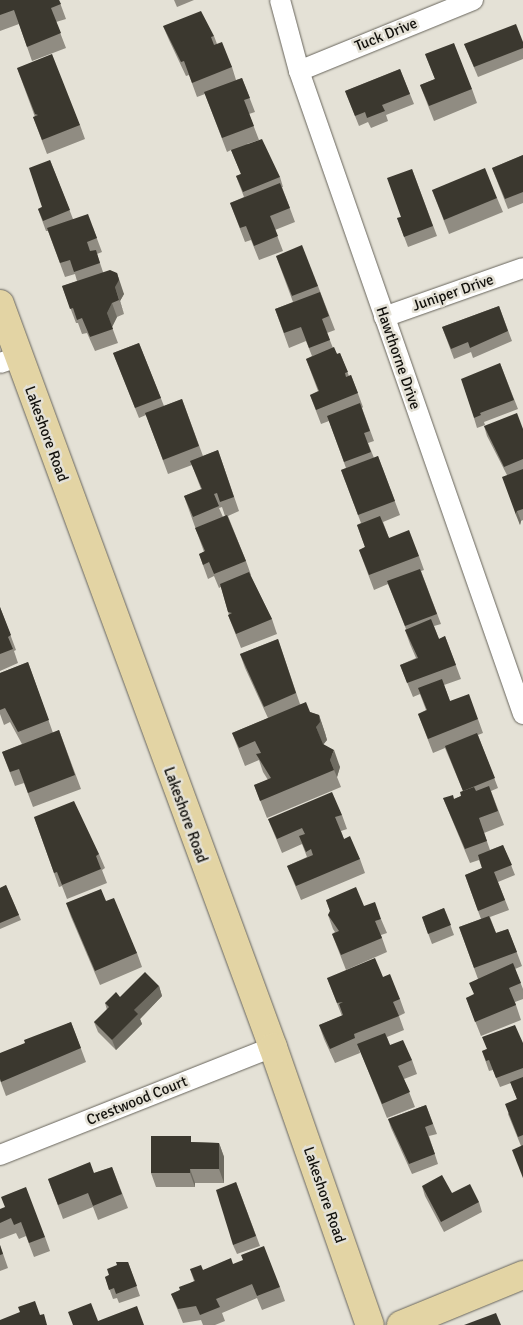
<!DOCTYPE html>
<style>
body{margin:0}
#map{position:relative;width:523px;height:1325px;overflow:hidden;background:#e4e1d6;font-family:Signika,sans-serif}
div>[style]{position:absolute}
.roads{filter:drop-shadow(0 0 1px #68655c) drop-shadow(0 0 1px #68655c)}
.minor>*{height:20px;margin:-10px;padding:0 10px;transform-origin:10px;border-radius:10px;background:#fff}
.primary>*{height:28px;margin:-14px;padding:0 14px;transform-origin:14px;border-radius:14px;background:#e3d4a4}
.wall>*{inset:0;background:#908c82}
.shaded-wall>*{inset:0;background:#6e6b61}
.building>*{inset:0;background:#3b382f}
span{translate:-50% -50%;white-space:nowrap;text-align:center;line-height:1.15;-webkit-text-stroke:5px #e4e1d6;paint-order:stroke}
.street-label{font-size:15px;color:#12110d}
</style>
<div id="map">
<div class="roads">
<div class="minor">
<div style="left:280px;top:0;width:73px;rotate:75deg"></div>
<div style="left:299px;top:71px;width:681px;rotate:70.79deg"></div>
<div style="left:299px;top:71px;width:188px;rotate:-22.2deg"></div>
<div style="left:384px;top:317px;width:147px;rotate:-19.4deg"></div>
<div style="left:0;top:363px;width:18px;rotate:-19deg"></div>
<div style="left:0;top:1155px;width:294px;rotate:-21.6deg"></div>
</div>
<div class="primary">
<div style="left:0;top:304px;width:792px;rotate:69.83deg"></div>
<div style="left:273px;top:1047px;width:294px;rotate:70.8deg"></div>
<div style="left:401px;top:1325px;width:132px;rotate:-22.3deg"></div>
</div>
</div>
<div class="wall">
<div style="clip-path:polygon(0 0,59px 0,66px 19px,56px 22px,66px 48px,32px 61px,19px 24px,0 31px)"></div>
<div style="clip-path:polygon(174px 0,194px 0,177px 7px)"></div>
<div style="clip-path:polygon(163px 26px,214px 36px,217px 44px,232px 67px,236px 80px,242px 78px,255px 112px,249px 114px,259px 140px,247px 144px,280px 177px,283px 187px,282px 187px,295px 222px,275px 230px,283px 251px,259px 260px,251px 240px,245px 242px,230px 203px,244px 197px,236px 176px,241px 174px,231px 150px,227px 152px,205px 94px,197px 97px,189px 75px,186px 76px,169px 40px)"></div>
<div style="clip-path:polygon(523px 42px,523px 59px,478px 77px,464px 44px)"></div>
<div style="clip-path:polygon(425px 54px,472px 89px,477px 103px,434px 121px,420px 85px,435px 79px)"></div>
<div style="clip-path:polygon(17px 68px,80px 125px,85px 139px,47px 154px,33px 117px,35px 117px)"></div>
<div style="clip-path:polygon(400px 69px,414px 104px,386px 115px,388px 121px,371px 128px,368px 122px,359px 126px,345px 91px)"></div>
<div style="clip-path:polygon(523px 155px,523px 203px,508px 209px,492px 168px)"></div>
<div style="clip-path:polygon(50px 160px,73px 219px,93px 228px,102px 252px,97px 254px,103px 272px,124px 294px,120px 301px,124px 314px,117px 317px,112px 327px,118px 343px,95px 351px,87px 333px,82px 334px,78px 323px,76px 323px,62px 286px,77px 281px,75px 274px,65px 277px,48px 231px,46px 231px,38px 209px,42px 207px)"></div>
<div style="clip-path:polygon(412px 169px,437px 236px,408px 247px,397px 218px,401px 217px)"></div>
<div style="clip-path:polygon(432px 190px,497px 198px,503px 212px,449px 234px)"></div>
<div style="clip-path:polygon(276px 256px,318px 286px,335px 330px,327px 333px,333px 348px,337px 354px,340px 353px,349px 376px,351px 375px,363px 407px,362px 408px,374px 441px,368px 443px,374px 458px,378px 456px,400px 515px,383px 522px,389px 538px,419px 556px,424px 570px,421px 571px,441px 624px,434px 626px,439px 639px,445px 636px,461px 679px,444px 685px,450px 701px,478px 719px,483px 733px,478px 735px,498px 788px,491px 791px,504px 825px,484px 833px,490px 850px,503px 845px,515px 875px,498px 882px,509px 910px,490px 917px,496px 933px,508px 929px,522px 966px,515px 969px,523px 989px,523px 999px,515px 1002px,521px 1020px,481px 1036px,466px 998px,474px 995px,478px 979px,459px 927px,481px 919px,465px 875px,482px 868px,479px 860px,470px 863px,443px 798px,454px 799px,461px 796px,463px 791px,445px 748px,433px 753px,418px 714px,426px 710px,420px 694px,413px 697px,400px 665px,416px 658px,410px 644px,405px 630px,406px 629px,388px 584px,374px 590px,359px 550px,365px 547px,357px 525px,361px 523px,341px 470px,346px 468px,329px 421px,321px 424px,310px 395px,318px 391px,306px 359px,312px 356px,306px 341px,289px 348px,275px 309px,293px 302px)"></div>
<div style="clip-path:polygon(499px 306px,512px 341px,473px 358px,471px 352px,454px 359px,442px 327px)"></div>
<div style="clip-path:polygon(evenodd,139px 343px,164px 406px,182px 399px,203px 456px,218px 450px,239px 511px,228px 516px,246px 561px,251px 575px,250px 575px,272px 619px,277px 634px,241px 648px,228px 615px,229px 615px,221px 587px,219px 588px,214px 576px,208px 579px,199px 554px,204px 552px,184px 496px,201px 489px,192px 465px,168px 474px,146px 415px,139px 418px,113px 353px,139px 343px,222px 507px,225px 516px,223px 517px,219px 508px,222px 507px)"></div>
<div style="clip-path:polygon(500px 363px,518px 409px,484px 422px,485px 425px,477px 428px,474px 418px)"></div>
<div style="clip-path:polygon(484px 426px,523px 429px,523px 520px,521px 521px,520px 525px,507px 475px,487px 436px)"></div>
<div style="clip-path:polygon(0 607px,16px 650px,14px 651px,18px 663px,0 671px)"></div>
<div style="clip-path:polygon(278px 639px,300px 704px,310px 712px,319px 715px,325px 733px,327px 740px,323px 744px,340px 767px,337px 777px,341px 787px,267px 818px,254px 785px,268px 780px,263px 772px,259px 760px,245px 766px,232px 733px,268px 718px,245px 668px,240px 654px)"></div>
<div style="clip-path:polygon(28px 662px,53px 733px,59px 730px,81px 789px,33px 807px,24px 783px,15px 786px,2px 752px,22px 744px,10px 722px,4px 725px,0 714px,0 673px)"></div>
<div style="clip-path:polygon(342px 815px,347px 829px,341px 831px,344px 839px,360px 859px,365px 873px,301px 900px,287px 866px,307px 857px,302px 844px,282px 853px,268px 819px)"></div>
<div style="clip-path:polygon(34px 817px,99px 854px,105px 868px,102px 870px,107px 883px,67px 899px,62px 886px,59px 887px)"></div>
<div style="clip-path:polygon(6px 885px,21px 920px,0 929px,0 888px)"></div>
<div style="clip-path:polygon(326px 900px,364px 906px,381px 919px,387px 933px,381px 935px,387px 952px,346px 970px,332px 934px,335px 932px,333px 929px,328px 915px,330px 911px)"></div>
<div style="clip-path:polygon(106px 901px,137px 953px,142px 967px,100px 985px,71px 917px,66px 903px)"></div>
<div style="clip-path:polygon(444px 908px,454px 935px,432px 944px,422px 917px)"></div>
<div style="clip-path:polygon(383px 977px,400px 999px,405px 1013px,399px 1016px,404px 1030px,387px 1037px,390px 1045px,412px 1060px,417px 1074px,404px 1079px,415px 1107px,387px 1118px,359px 1048px,360px 1053px,335px 1063px,324px 1039px,319px 1025px,342px 1016px,327px 978px)"></div>
<div style="clip-path:polygon(159px 986px,162px 996px,140px 1019px,142px 1024px,116px 1050px,98px 1032px,94px 1022px,107px 1010px,105px 1003px,120px 997px)"></div>
<div style="clip-path:polygon(71px 1022px,86px 1062px,6px 1096px,0 1080px,25px 1043px)"></div>
<div style="clip-path:polygon(523px 1043px,523px 1179px,521px 1146px,508px 1114px,517px 1099px,511px 1083px,500px 1087px,493px 1070px,489px 1071px,482px 1051px,487px 1049px)"></div>
<div style="clip-path:polygon(426px 1105px,437px 1134px,429px 1136px,438px 1164px,412px 1174px,391px 1128px,388px 1119px)"></div>
<div style="clip-path:polygon(193px 1142px,219px 1143px,224px 1157px,224px 1183px,195px 1183px,195px 1187px,156px 1187px,151px 1173px)"></div>
<div style="clip-path:polygon(112px 1167px,128px 1208px,98px 1220px,93px 1207px,63px 1219px,48px 1179px,94px 1173px)"></div>
<div style="clip-path:polygon(236px 1182px,260px 1246px,237px 1254px,233px 1245px)"></div>
<div style="clip-path:polygon(422px 1186px,452px 1193px,479px 1202px,482px 1212px,444px 1232px,425px 1196px)"></div>
<div style="clip-path:polygon(0 1209px,45px 1237px,50px 1251px,34px 1257px,26px 1236px,19px 1239px,16px 1233px,0 1239px)"></div>
<div style="clip-path:polygon(0 1245px,8px 1268px,0 1271px)"></div>
<div style="clip-path:polygon(128px 1262px,140px 1296px,119px 1303px,117px 1298px,113px 1299px,105px 1277px,109px 1275px)"></div>
<div style="clip-path:polygon(233px 1264px,280px 1287px,285px 1301px,262px 1310px,257px 1298px,222px 1313px,225px 1321px,215px 1325px,203px 1325px,201px 1320px,183px 1323px,171px 1294px,180px 1290px,194px 1281px,190px 1269px,203px 1270px)"></div>
</div>
<div class="shaded-wall">
<div style="clip-path:polygon(117px 273px,124px 294px,120px 301px,124px 314px,115px 287px)"></div>
<div style="clip-path:polygon(112px 303px,117px 317px,112px 327px,107px 313px)"></div>
<div style="clip-path:polygon(517px 511px,521px 521px,520px 525px,516px 515px)"></div>
<div style="clip-path:polygon(319px 715px,325px 733px,327px 740px,323px 745px,316px 727px)"></div>
<div style="clip-path:polygon(334px 750px,340px 767px,337px 777px,330px 760px)"></div>
<div style="clip-path:polygon(159px 986px,162px 996px,140px 1019px,142px 1024px,116px 1050px,112px 1040px,134px 1010px)"></div>
<div style="clip-path:polygon(219px 1143px,224px 1157px,224px 1183px,219px 1169px)"></div>
<div style="clip-path:polygon(190px 1169px,195px 1183px,195px 1187px,190px 1173px)"></div>
</div>
<div class="building">
<div style="clip-path:polygon(0 0,59px 0,61px 4px,51px 8px,61px 33px,27px 47px,14px 10px,0 15px)"></div>
<div style="clip-path:polygon(201px 11px,214px 36px,211px 37px,214px 45px,222px 42px,232px 67px,192px 83px,184px 61px,181px 62px,163px 26px)"></div>
<div style="clip-path:polygon(516px 24px,523px 42px,523px 48px,474px 67px,464px 44px)"></div>
<div style="clip-path:polygon(454px 43px,472px 89px,429px 106px,420px 85px,435px 79px,425px 54px)"></div>
<div style="clip-path:polygon(52px 54px,80px 125px,42px 140px,33px 117px,38px 115px,35px 114px,17px 68px)"></div>
<div style="clip-path:polygon(400px 69px,410px 94px,382px 105px,385px 111px,367px 118px,365px 112px,355px 116px,345px 91px)"></div>
<div style="clip-path:polygon(242px 78px,250px 98px,244px 100px,254px 126px,222px 138px,204px 92px)"></div>
<div style="clip-path:polygon(262px 139px,280px 177px,243px 192px,236px 176px,241px 174px,231px 150px)"></div>
<div style="clip-path:polygon(523px 155px,523px 192px,505px 199px,492px 168px)"></div>
<div style="clip-path:polygon(50px 160px,70px 210px,43px 221px,38px 209px,42px 207px,29px 168px)"></div>
<div style="clip-path:polygon(485px 168px,497px 198px,444px 220px,432px 190px)"></div>
<div style="clip-path:polygon(412px 169px,433px 226px,404px 237px,397px 218px,401px 217px,387px 178px)"></div>
<div style="clip-path:polygon(280px 183px,290px 208px,270px 216px,278px 236px,254px 246px,246px 226px,240px 228px,230px 203px)"></div>
<div style="clip-path:polygon(88px 214px,97px 238px,87px 242px,90px 251px,96px 250px,100px 263px,74px 272px,70px 260px,60px 263px,47px 228px)"></div>
<div style="clip-path:polygon(302px 245px,318px 286px,292px 296px,276px 256px)"></div>
<div style="clip-path:polygon(110px 270px,117px 273px,119px 280px,115px 287px,119px 300px,112px 303px,107px 313px,113px 329px,90px 337px,82px 318px,77px 320px,73px 308px,70px 309px,62px 286px)"></div>
<div style="clip-path:polygon(320px 292px,329px 316px,322px 319px,330px 340px,309px 348px,301px 327px,284px 333px,275px 309px)"></div>
<div style="clip-path:polygon(499px 306px,508px 331px,470px 348px,468px 342px,451px 349px,442px 327px)"></div>
<div style="clip-path:polygon(139px 343px,161px 398px,135px 408px,113px 353px)"></div>
<div style="clip-path:polygon(334px 347px,337px 354px,340px 353px,348px 372px,345px 373px,346px 377px,351px 375px,358px 393px,316px 410px,310px 395px,319px 391px,306px 359px)"></div>
<div style="clip-path:polygon(500px 363px,514px 400px,480px 413px,481px 415px,474px 418px,461px 379px)"></div>
<div style="clip-path:polygon(182px 399px,199px 446px,163px 460px,145px 413px)"></div>
<div style="clip-path:polygon(360px 403px,370px 431px,364px 433px,371px 452px,344px 462px,327px 416px)"></div>
<div style="clip-path:polygon(517px 413px,523px 429px,523px 459px,504px 467px,484px 426px)"></div>
<div style="clip-path:polygon(218px 450px,234px 497px,220px 502px,217px 493px,214px 494px,219px 506px,193px 517px,184px 496px,202px 489px,190px 461px)"></div>
<div style="clip-path:polygon(378px 456px,395px 501px,358px 515px,341px 470px)"></div>
<div style="clip-path:polygon(523px 469px,523px 509px,517px 511px,516px 515px,502px 477px)"></div>
<div style="clip-path:polygon(227px 515px,246px 561px,214px 574px,209px 562px,203px 565px,199px 554px,205px 551px,195px 528px)"></div>
<div style="clip-path:polygon(380px 516px,389px 538px,409px 530px,419px 556px,369px 575px,359px 550px,365px 547px,357px 525px)"></div>
<div style="clip-path:polygon(420px 569px,437px 614px,405px 626px,387px 581px)"></div>
<div style="clip-path:polygon(249px 572px,272px 619px,236px 634px,228px 615px,232px 613px,228px 612px,220px 584px)"></div>
<div style="clip-path:polygon(0 607px,11px 635px,8px 637px,13px 649px,0 654px)"></div>
<div style="clip-path:polygon(431px 619px,439px 639px,445px 636px,456px 665px,407px 683px,400px 665px,418px 658px,405px 630px)"></div>
<div style="clip-path:polygon(278px 639px,296px 693px,264px 707px,240px 654px)"></div>
<div style="clip-path:polygon(28px 662px,49px 720px,18px 732px,5px 708px,0 710px,0 673px)"></div>
<div style="clip-path:polygon(442px 679px,450px 701px,469px 694px,478px 719px,428px 739px,418px 714px,427px 710px,418px 688px)"></div>
<div style="clip-path:polygon(306px 702px,310px 712px,319px 715px,320px 722px,316px 727px,323px 744px,334px 750px,330px 760px,334px 770px,260px 801px,254px 785px,271px 778px,256px 754px,261px 753px,255px 741px,239px 748px,232px 733px)"></div>
<div style="clip-path:polygon(59px 730px,75px 775px,28px 793px,19px 769px,10px 772px,2px 752px)"></div>
<div style="clip-path:polygon(477px 733px,495px 778px,463px 791px,445px 746px)"></div>
<div style="clip-path:polygon(489px 786px,498px 811px,479px 818px,487px 841px,465px 849px,443px 798px,453px 795px,454px 799px,461px 796px,460px 792px,474px 787px,476px 791px)"></div>
<div style="clip-path:polygon(332px 792px,342px 815px,335px 817px,344px 839px,350px 836px,360px 859px,296px 886px,287px 866px,313px 855px,311px 849px,306px 852px,299px 836px,305px 834px,302px 828px,277px 839px,268px 819px)"></div>
<div style="clip-path:polygon(74px 801px,99px 854px,96px 856px,101px 869px,62px 885px,57px 872px,54px 873px,34px 817px)"></div>
<div style="clip-path:polygon(503px 845px,512px 865px,494px 872px,505px 900px,478px 911px,465px 875px,482px 868px,478px 855px)"></div>
<div style="clip-path:polygon(6px 885px,19px 915px,0 923px,0 888px)"></div>
<div style="clip-path:polygon(356px 887px,364px 906px,375px 902px,381px 919px,375px 921px,382px 938px,341px 955px,332px 934px,339px 931px,328px 915px,330px 911px,326px 900px)"></div>
<div style="clip-path:polygon(101px 889px,106px 901px,114px 898px,137px 953px,95px 971px,66px 903px)"></div>
<div style="clip-path:polygon(444px 908px,451px 925px,428px 934px,422px 917px)"></div>
<div style="clip-path:polygon(489px 916px,496px 933px,508px 929px,517px 952px,474px 968px,459px 927px)"></div>
<div style="clip-path:polygon(375px 958px,383px 977px,390px 974px,400px 999px,393px 1002px,399px 1016px,354px 1034px,355px 1038px,330px 1049px,319px 1025px,343px 1015px,339px 1004px,343px 1002px,337px 1003px,327px 978px)"></div>
<div style="clip-path:polygon(513px 963px,521px 983px,509px 988px,516px 1005px,475px 1022px,466px 998px,474px 994px,469px 983px)"></div>
<div style="clip-path:polygon(145px 972px,159px 986px,134px 1010px,138px 1014px,112px 1040px,94px 1022px,109px 1007px,105px 1003px,116px 992px,120px 997px)"></div>
<div style="clip-path:polygon(71px 1022px,81px 1048px,1px 1082px,0 1079px,0 1053px,25px 1043px,24px 1040px)"></div>
<div style="clip-path:polygon(515px 1025px,523px 1043px,523px 1068px,496px 1078px,489px 1060px,486px 1061px,482px 1051px,487px 1049px,482px 1037px)"></div>
<div style="clip-path:polygon(385px 1033px,390px 1045px,403px 1040px,412px 1060px,398px 1066px,410px 1092px,382px 1104px,357px 1044px)"></div>
<div style="clip-path:polygon(523px 1077px,523px 1135px,518px 1137px,505px 1104px,517px 1099px,510px 1082px)"></div>
<div style="clip-path:polygon(426px 1105px,433px 1124px,425px 1127px,435px 1154px,409px 1164px,388px 1119px)"></div>
<div style="clip-path:polygon(151px 1136px,191px 1136px,191px 1142px,219px 1143px,219px 1169px,190px 1169px,190px 1173px,151px 1173px)"></div>
<div style="clip-path:polygon(523px 1145px,523px 1178px,512px 1150px)"></div>
<div style="clip-path:polygon(90px 1162px,94px 1173px,112px 1167px,122px 1194px,93px 1206px,88px 1193px,58px 1205px,48px 1179px)"></div>
<div style="clip-path:polygon(442px 1175px,452px 1193px,470px 1184px,479px 1202px,441px 1222px,422px 1186px)"></div>
<div style="clip-path:polygon(236px 1182px,256px 1236px,233px 1245px,216px 1190px)"></div>
<div style="clip-path:polygon(26px 1187px,45px 1237px,29px 1243px,21px 1222px,14px 1225px,11px 1218px,0 1223px,0 1209px,5px 1207px,1px 1197px)"></div>
<div style="clip-path:polygon(0 1245px,3px 1254px,0 1255px)"></div>
<div style="clip-path:polygon(264px 1246px,280px 1287px,257px 1296px,252px 1284px,216px 1299px,220px 1307px,200px 1315px,196px 1306px,178px 1309px,171px 1294px,180px 1290px,179px 1287px,195px 1281px,190px 1269px,201px 1265px,203px 1270px,231px 1258px,233px 1264px,243px 1260px,241px 1255px)"></div>
<div style="clip-path:polygon(116px 1262px,128px 1262px,137px 1286px,116px 1294px,114px 1288px,109px 1290px,105px 1277px,109px 1275px,107px 1269px,117px 1265px)"></div>
<div style="clip-path:polygon(35px 1301px,40px 1315px,44px 1314px,47px 1325px,0 1325px,0 1320px,20px 1312px,18px 1307px)"></div>
<div style="clip-path:polygon(91px 1303px,98px 1321px,137px 1306px,144px 1325px,73px 1325px,68px 1312px)"></div>
<div style="clip-path:polygon(496px 1313px,501px 1325px,464px 1325px)"></div>
</div>
<div class="street-label">
<span style="left:386px;top:35px;rotate:-22deg">Tuck Drive</span>
<span style="left:453px;top:293px;rotate:-19deg">Juniper Drive</span>
<span style="left:398px;top:358px;rotate:71deg">Hawthorne Drive</span>
<span style="left:46px;top:434px;rotate:70deg">Lakeshore Road</span>
<span style="left:185px;top:815px;rotate:70deg">Lakeshore Road</span>
<span style="left:137px;top:1101px;rotate:-22deg">Crestwood Court</span>
<span style="left:324px;top:1195px;rotate:71deg">Lakeshore Road</span>
</div>
</div>
